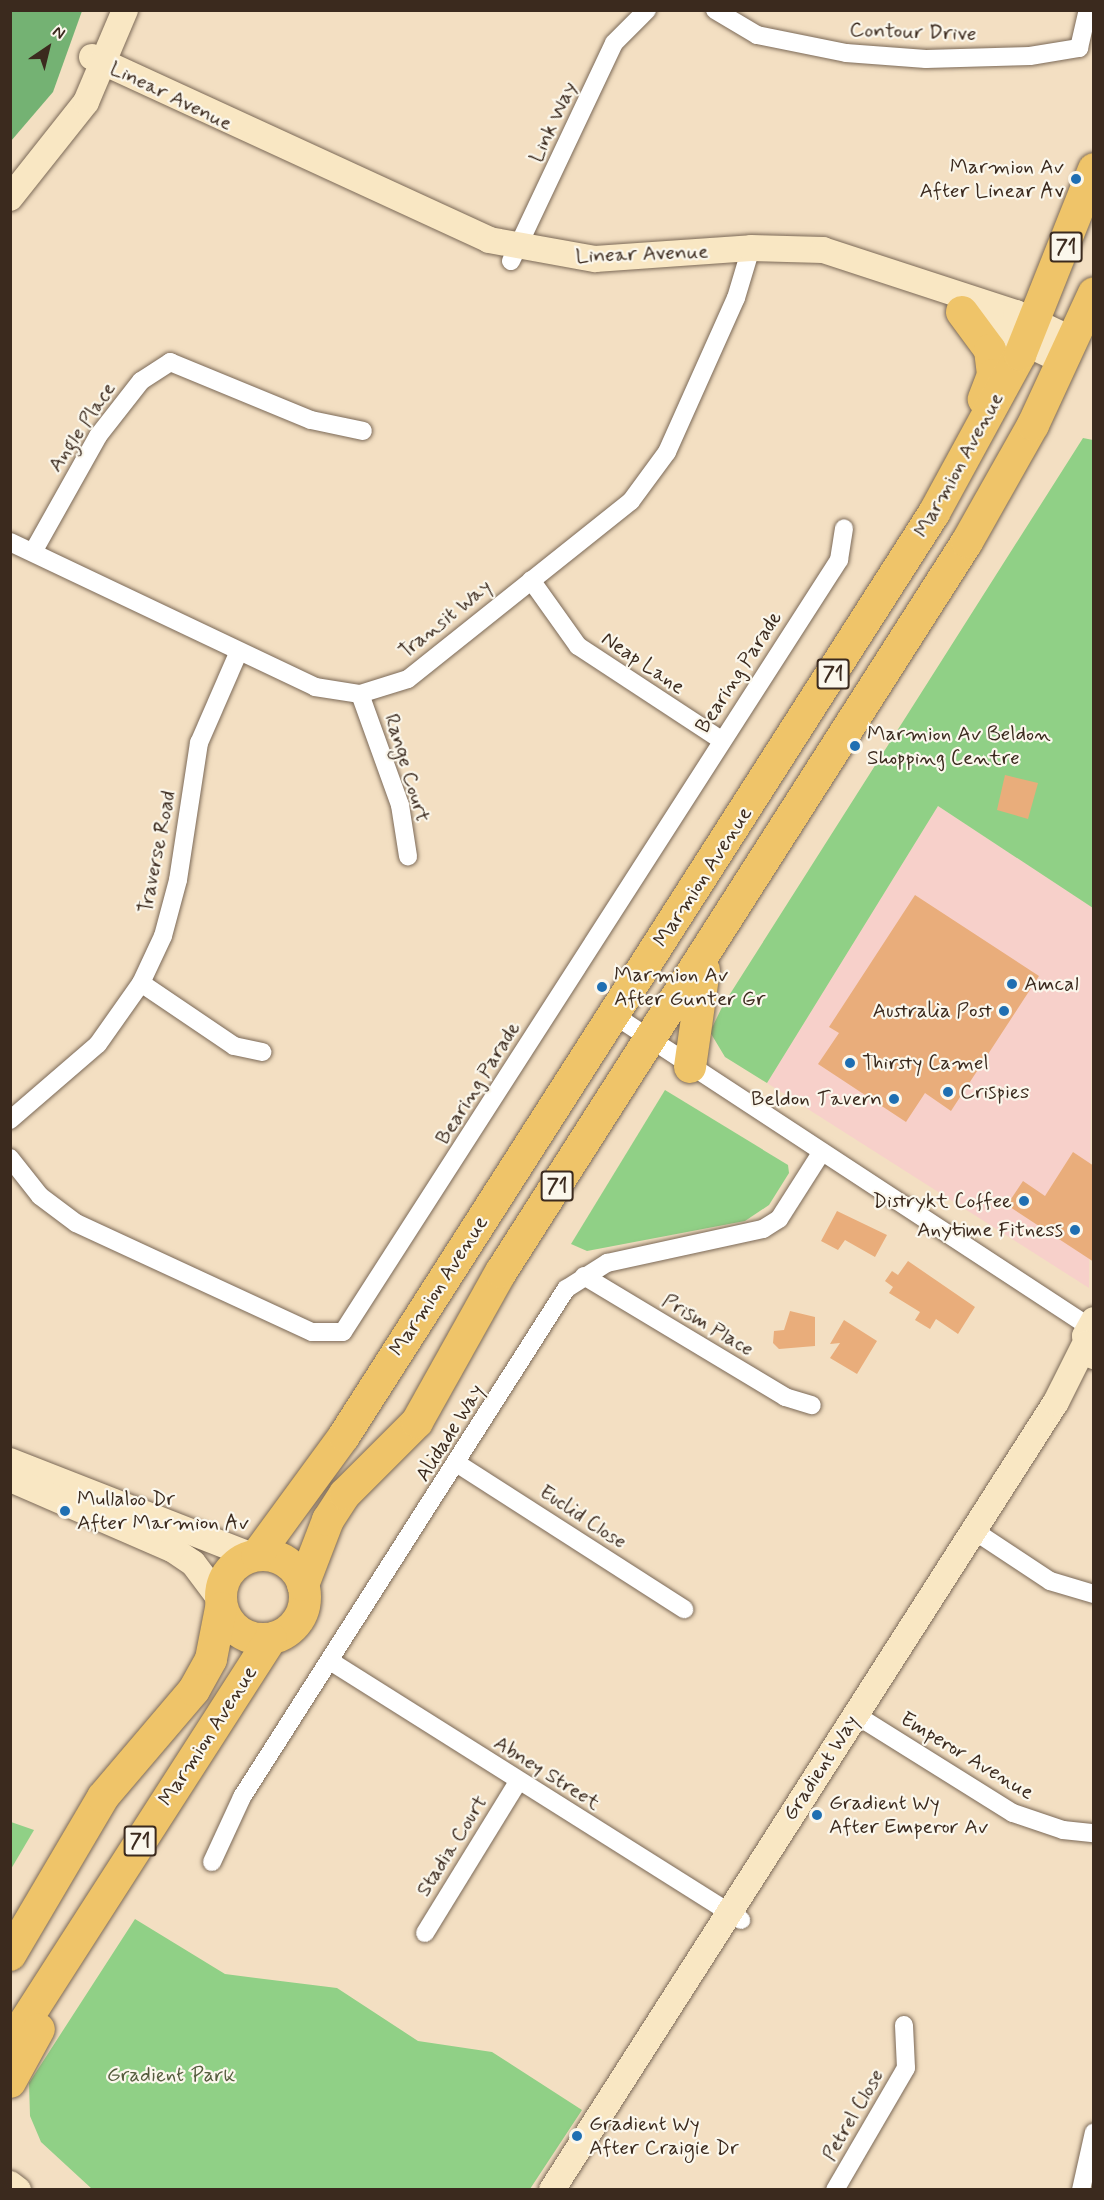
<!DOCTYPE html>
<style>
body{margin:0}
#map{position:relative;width:1104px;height:2200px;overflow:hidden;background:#f3dfc2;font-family:Mynerve,sans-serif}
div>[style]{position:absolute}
.built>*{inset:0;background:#f7d0ca}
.green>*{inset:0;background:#90d086}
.forest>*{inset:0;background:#74b273}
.building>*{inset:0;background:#e9ad7b}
.roads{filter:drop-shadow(0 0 2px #7b6957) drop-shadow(0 0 2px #7b6957)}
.street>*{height:18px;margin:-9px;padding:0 9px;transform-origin:9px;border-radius:9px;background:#fff}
.secondary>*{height:26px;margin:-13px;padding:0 13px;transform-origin:13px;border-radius:13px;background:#f9e7c3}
.highway>*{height:32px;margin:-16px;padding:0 16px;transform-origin:16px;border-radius:16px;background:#efc469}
.highway>.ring{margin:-16px;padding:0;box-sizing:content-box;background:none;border:32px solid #efc469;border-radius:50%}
.dots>*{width:16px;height:16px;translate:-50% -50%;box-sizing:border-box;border:3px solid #fbf7ec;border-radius:50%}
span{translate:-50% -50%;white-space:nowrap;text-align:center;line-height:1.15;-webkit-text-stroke:4.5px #fbf7ec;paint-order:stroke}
.shield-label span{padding:2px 4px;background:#fbf7ec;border:2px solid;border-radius:4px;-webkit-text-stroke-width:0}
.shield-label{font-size:20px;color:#3b2a1e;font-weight:700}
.street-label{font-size:21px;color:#3b2a1e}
.poi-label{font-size:21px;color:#3b2a1e}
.right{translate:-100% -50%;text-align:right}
.left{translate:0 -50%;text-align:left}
.park-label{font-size:21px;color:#545c3d}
.frame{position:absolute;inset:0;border:12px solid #3b2a1e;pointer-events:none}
.north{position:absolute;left:18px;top:18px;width:60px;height:60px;-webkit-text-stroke:4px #fbf7ec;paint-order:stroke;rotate:35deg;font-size:16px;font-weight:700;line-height:24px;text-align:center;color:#3b2a1e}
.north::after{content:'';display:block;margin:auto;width:21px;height:27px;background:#3b2a1e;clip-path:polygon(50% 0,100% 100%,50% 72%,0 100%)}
</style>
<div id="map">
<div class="built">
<div style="clip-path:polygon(938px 806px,1093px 908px,1089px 1288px,767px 1083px)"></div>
</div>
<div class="green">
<div style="clip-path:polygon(1083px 438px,1093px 440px,1093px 908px,938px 806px,767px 1083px,725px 1057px,710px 1032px,723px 1005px)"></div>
<div style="clip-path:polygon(665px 1090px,788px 1165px,789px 1173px,769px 1205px,745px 1221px,587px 1251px,571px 1244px)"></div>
<div style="clip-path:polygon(11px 1822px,34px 1830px,11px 1869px,10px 1822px)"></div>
<div style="clip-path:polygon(135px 1919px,225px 1974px,337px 1988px,418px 2041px,492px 2052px,582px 2110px,530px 2189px,92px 2189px,41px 2142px,30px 2116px,29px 2083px)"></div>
</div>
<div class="forest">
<div style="clip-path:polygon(11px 10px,82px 11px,53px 92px,11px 141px)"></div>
</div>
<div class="building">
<div style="clip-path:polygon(1005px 775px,1038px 783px,1028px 819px,997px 810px)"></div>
<div style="clip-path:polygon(915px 895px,1039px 976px,951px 1111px,925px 1093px,906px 1122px,818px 1064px,839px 1033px,829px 1027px)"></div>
<div style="clip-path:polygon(1073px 1152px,1094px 1166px,1094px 1262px,1007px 1205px,1023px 1181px,1045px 1196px)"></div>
<div style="clip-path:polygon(837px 1211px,887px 1235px,875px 1257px,845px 1240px,838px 1250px,821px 1241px)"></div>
<div style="clip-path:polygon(908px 1261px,975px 1307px,958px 1334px,936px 1319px,930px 1329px,915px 1320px,920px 1312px,889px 1293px,893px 1287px,885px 1281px,892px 1271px,898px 1275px)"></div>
<div style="clip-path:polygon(790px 1311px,815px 1317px,815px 1346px,779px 1349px,773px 1343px,774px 1331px,784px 1330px)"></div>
<div style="clip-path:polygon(844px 1320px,877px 1341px,857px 1374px,830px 1358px,840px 1343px,830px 1344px)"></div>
</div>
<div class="roads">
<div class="street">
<div style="left:715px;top:10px;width:49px;rotate:30.8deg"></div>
<div style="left:757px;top:35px;width:91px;rotate:11.4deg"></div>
<div style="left:846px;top:53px;width:80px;rotate:4.3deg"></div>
<div style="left:926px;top:59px;width:104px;rotate:-1.7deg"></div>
<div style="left:1030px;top:56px;width:50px;rotate:-9.3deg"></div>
<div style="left:1079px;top:48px;width:39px;rotate:-77deg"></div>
<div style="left:511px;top:261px;width:241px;rotate:-64.7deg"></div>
<div style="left:614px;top:43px;width:47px;rotate:-45deg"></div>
<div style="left:10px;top:542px;width:338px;rotate:25.4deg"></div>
<div style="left:315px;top:687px;width:46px;rotate:8.8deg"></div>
<div style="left:360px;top:694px;width:50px;rotate:-17.4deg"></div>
<div style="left:408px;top:679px;width:285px;rotate:-38.6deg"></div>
<div style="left:631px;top:501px;width:61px;rotate:-53.7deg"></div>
<div style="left:667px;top:452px;width:169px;rotate:-65.9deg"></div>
<div style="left:736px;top:298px;width:52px;rotate:-73.3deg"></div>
<div style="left:33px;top:552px;width:133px;rotate:-60.7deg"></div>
<div style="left:98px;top:436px;width:70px;rotate:-52deg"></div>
<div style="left:141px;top:381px;width:35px;rotate:-33deg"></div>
<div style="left:170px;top:362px;width:152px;rotate:22.4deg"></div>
<div style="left:311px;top:420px;width:53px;rotate:11.9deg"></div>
<div style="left:531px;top:580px;width:81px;rotate:54.5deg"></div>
<div style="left:578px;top:646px;width:171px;rotate:33.3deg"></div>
<div style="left:360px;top:694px;width:118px;rotate:70.2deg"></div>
<div style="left:400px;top:805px;width:52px;rotate:81.1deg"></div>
<div style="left:141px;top:983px;width:112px;rotate:34.1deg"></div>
<div style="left:234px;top:1046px;width:29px;rotate:12deg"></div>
<div style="left:614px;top:1015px;width:567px;rotate:33.27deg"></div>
<div style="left:10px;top:1120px;width:116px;rotate:-40.8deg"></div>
<div style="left:98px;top:1044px;width:75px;rotate:-54.8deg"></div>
<div style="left:141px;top:983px;width:52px;rotate:-64.9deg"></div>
<div style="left:163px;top:936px;width:58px;rotate:-75deg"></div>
<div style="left:178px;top:880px;width:139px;rotate:-81.3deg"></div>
<div style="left:199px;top:743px;width:100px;rotate:-66.5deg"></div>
<div style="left:10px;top:1158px;width:48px;rotate:51.7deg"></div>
<div style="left:40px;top:1196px;width:45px;rotate:36.9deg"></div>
<div style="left:76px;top:1223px;width:260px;rotate:24.8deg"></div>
<div style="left:312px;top:1332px;width:31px"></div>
<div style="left:343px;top:1332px;width:918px;rotate:-57.28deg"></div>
<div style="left:839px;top:560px;width:32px;rotate:-81deg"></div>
<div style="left:584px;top:1276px;width:235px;rotate:31deg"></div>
<div style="left:785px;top:1397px;width:28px;rotate:17deg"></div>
<div style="left:458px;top:1464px;width:269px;rotate:32.7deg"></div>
<div style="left:973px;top:1530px;width:92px;rotate:33.5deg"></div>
<div style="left:1050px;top:1581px;width:46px;rotate:16.5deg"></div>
<div style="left:330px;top:1661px;width:486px;rotate:32.2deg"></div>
<div style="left:856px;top:1715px;width:185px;rotate:32deg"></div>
<div style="left:1013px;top:1813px;width:53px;rotate:18.8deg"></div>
<div style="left:1063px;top:1830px;width:31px;rotate:6deg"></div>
<div style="left:212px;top:1862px;width:72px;rotate:-65.2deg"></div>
<div style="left:242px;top:1797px;width:603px;rotate:-57.47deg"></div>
<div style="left:566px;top:1289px;width:49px;rotate:-32.4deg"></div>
<div style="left:607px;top:1263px;width:160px;rotate:-12.3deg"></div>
<div style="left:763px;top:1229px;width:19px;rotate:-32deg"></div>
<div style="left:779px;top:1219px;width:78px;rotate:-57.5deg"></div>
<div style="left:425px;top:1933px;width:177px;rotate:-58.4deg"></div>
<div style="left:835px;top:2190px;width:141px;rotate:-59.8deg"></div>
<div style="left:906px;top:2068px;width:43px;rotate:-92.7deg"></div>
<div style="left:1081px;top:2190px;width:59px;rotate:-77.4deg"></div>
</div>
<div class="secondary">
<div style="left:92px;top:57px;width:437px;rotate:24.7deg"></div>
<div style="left:489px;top:240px;width:108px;rotate:10.2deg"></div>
<div style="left:595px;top:259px;width:156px;rotate:-4deg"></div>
<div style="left:751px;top:248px;width:72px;rotate:1.6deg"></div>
<div style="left:823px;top:250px;width:203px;rotate:18.1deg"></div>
<div style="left:1016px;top:313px;width:63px;rotate:25.3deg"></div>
<div style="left:10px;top:198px;width:122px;rotate:-51.6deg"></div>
<div style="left:86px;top:102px;width:100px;rotate:-67deg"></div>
<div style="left:960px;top:312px;width:114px;rotate:25.4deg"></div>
<div style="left:1094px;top:1320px;width:18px;rotate:119deg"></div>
<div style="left:1085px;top:1336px;width:22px;rotate:66deg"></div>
<div style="left:10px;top:1461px;width:260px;rotate:21.4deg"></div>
<div style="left:13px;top:1480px;width:173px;rotate:23.5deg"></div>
<div style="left:172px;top:1549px;width:25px;rotate:34deg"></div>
<div style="left:193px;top:1563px;width:45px;rotate:53.1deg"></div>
<div style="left:10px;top:2184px;width:10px;rotate:37deg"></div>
<div style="left:552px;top:2190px;width:935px;rotate:-57.4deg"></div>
<div style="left:1056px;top:1402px;width:65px;rotate:-63.4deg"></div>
</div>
<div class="highway">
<div style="left:962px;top:312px;width:47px;rotate:53.6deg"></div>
<div style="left:990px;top:350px;width:25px;rotate:83deg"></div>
<div style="left:993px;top:375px;width:26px;rotate:111deg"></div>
<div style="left:690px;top:1067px;width:98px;rotate:-81.8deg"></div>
<div class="ring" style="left:221px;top:1555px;width:52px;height:52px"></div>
<div style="left:257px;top:1555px;width:147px;rotate:-53.8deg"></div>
<div style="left:344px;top:1436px;width:1095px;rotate:-57.41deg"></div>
<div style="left:934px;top:513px;width:180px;rotate:-61.4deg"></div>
<div style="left:1020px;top:355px;width:200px;rotate:-68.3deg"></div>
<div style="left:303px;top:1585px;width:70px;rotate:-69deg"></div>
<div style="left:328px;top:1520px;width:31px;rotate:-57deg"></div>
<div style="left:345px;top:1494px;width:102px;rotate:-45deg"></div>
<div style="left:417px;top:1422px;width:172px;rotate:-60.8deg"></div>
<div style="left:501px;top:1272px;width:866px;rotate:-57.45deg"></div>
<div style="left:967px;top:542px;width:134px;rotate:-60.6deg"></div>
<div style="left:1033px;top:425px;width:145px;rotate:-65.2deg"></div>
<div style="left:10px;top:1955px;width:183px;rotate:-59.5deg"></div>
<div style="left:103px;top:1797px;width:140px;rotate:-49.6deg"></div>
<div style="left:194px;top:1690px;width:35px;rotate:-61deg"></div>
<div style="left:211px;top:1659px;width:52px;rotate:-78.9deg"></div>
<div style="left:10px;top:2045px;width:483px;rotate:-57.3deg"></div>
<div style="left:10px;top:2082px;width:60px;rotate:-61.3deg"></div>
</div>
</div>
<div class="dots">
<div style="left:1076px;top:179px;background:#1f6fb2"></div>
<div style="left:855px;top:746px;background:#1f6fb2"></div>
<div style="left:1012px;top:984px;background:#1f6fb2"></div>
<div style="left:602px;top:987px;background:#1f6fb2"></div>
<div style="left:1004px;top:1011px;background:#1f6fb2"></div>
<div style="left:850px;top:1063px;background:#1f6fb2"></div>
<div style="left:948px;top:1092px;background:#1f6fb2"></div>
<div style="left:894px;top:1099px;background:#1f6fb2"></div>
<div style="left:1024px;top:1201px;background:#1f6fb2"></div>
<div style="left:1075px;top:1230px;background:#1f6fb2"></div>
<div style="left:65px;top:1511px;background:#1f6fb2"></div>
<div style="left:817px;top:1815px;background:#1f6fb2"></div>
<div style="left:577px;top:2136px;background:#1f6fb2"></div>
</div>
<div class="shield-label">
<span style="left:1066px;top:247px">71</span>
<span style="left:833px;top:674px">71</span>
<span style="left:557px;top:1186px">71</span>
<span style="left:140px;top:1841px">71</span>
</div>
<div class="street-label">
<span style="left:913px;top:32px;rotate:2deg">Contour Drive</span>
<span style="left:171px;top:96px;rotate:26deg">Linear Avenue</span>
<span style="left:553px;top:122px;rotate:-65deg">Link Way</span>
<span style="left:642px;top:254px;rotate:-2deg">Linear Avenue</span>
<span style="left:82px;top:427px;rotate:-56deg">Angle Place</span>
<span style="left:959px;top:465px;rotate:-61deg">Marmion Avenue</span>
<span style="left:445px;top:619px;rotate:-39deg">Transit Way</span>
<span style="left:643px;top:663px;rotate:34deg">Neap Lane</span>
<span style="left:739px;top:672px;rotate:-57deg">Bearing Parade</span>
<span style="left:407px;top:768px;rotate:73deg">Range Court</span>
<span style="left:157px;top:852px;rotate:-79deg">Traverse Road</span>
<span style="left:703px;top:877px;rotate:-57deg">Marmion Avenue</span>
<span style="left:478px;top:1083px;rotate:-58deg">Bearing Parade</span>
<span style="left:439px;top:1286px;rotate:-57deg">Marmion Avenue</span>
<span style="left:708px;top:1325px;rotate:31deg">Prism Place</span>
<span style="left:450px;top:1433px;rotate:-58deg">Alidade Way</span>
<span style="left:583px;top:1517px;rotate:33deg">Euclid Close</span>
<span style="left:208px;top:1736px;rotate:-57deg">Marmion Avenue</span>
<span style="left:967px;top:1756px;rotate:31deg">Emperor Avenue</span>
<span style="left:821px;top:1768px;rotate:-57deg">Gradient Way</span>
<span style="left:547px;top:1773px;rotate:32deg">Abney Street</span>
<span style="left:452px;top:1846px;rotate:-58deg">Stadia Court</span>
<span style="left:853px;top:2115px;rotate:-60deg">Petrel Close</span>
</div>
<div class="poi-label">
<span class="right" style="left:1064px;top:179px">Marmion Av<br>After Linear Av</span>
<span class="left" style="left:867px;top:746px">Marmion Av Beldon<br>Shopping Centre</span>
<span class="left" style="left:614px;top:987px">Marmion Av<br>After Gunter Gr</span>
<span class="left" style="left:1024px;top:984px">Amcal</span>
<span class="right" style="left:992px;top:1011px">Australia Post</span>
<span class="left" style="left:862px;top:1063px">Thirsty Camel</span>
<span class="left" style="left:960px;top:1092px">Crispies</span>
<span class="right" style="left:882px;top:1099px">Beldon Tavern</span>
<span class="right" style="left:1012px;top:1201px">Distrykt Coffee</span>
<span class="right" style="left:1063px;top:1230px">Anytime Fitness</span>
<span class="left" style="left:77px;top:1511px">Mullaloo Dr<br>After Marmion Av</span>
<span class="left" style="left:829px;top:1815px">Gradient Wy<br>After Emperor Av</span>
<span class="left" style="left:589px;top:2136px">Gradient Wy<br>After Craigie Dr</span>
</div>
<div class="park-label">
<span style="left:171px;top:2075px">Gradient Park</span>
</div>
<div class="frame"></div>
<div class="north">N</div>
</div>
